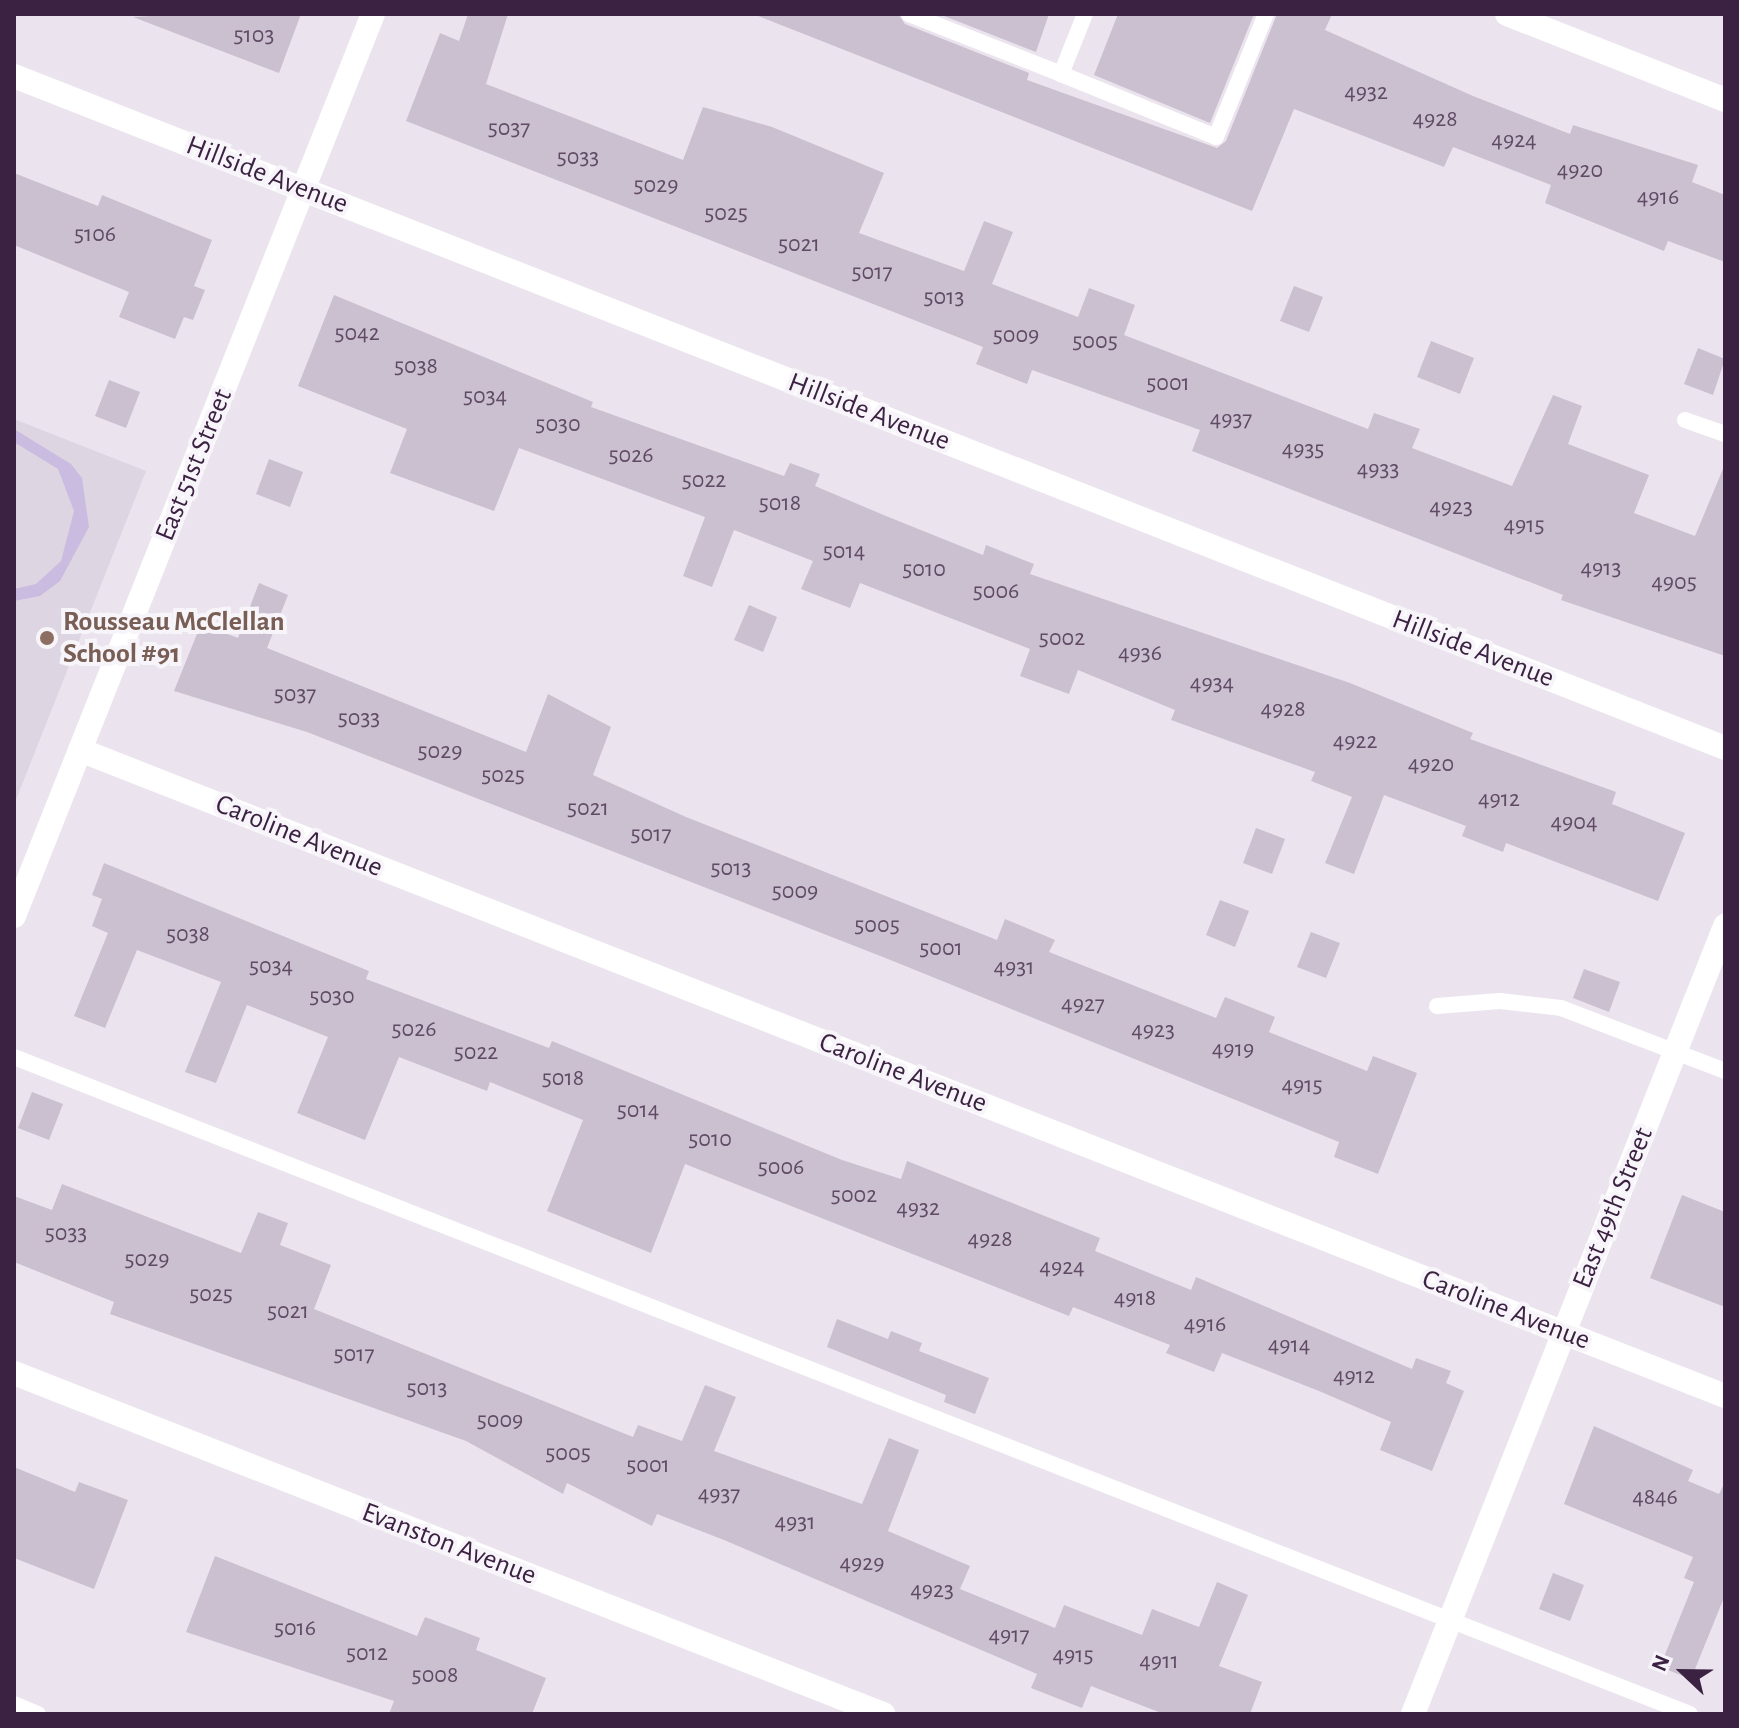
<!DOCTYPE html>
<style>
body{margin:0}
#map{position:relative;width:1739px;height:1728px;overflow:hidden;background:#ebe4ee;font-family:"Alegreya Sans",sans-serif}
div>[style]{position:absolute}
.built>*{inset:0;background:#ded5e2}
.green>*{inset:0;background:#cabce0}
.building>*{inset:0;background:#cac0cf}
.lane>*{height:16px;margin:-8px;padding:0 8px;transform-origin:8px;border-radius:8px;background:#fff}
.street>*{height:24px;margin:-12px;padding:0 12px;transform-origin:12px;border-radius:12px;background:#fff}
.dots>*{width:22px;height:22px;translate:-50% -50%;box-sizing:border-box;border:4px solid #f8f5fa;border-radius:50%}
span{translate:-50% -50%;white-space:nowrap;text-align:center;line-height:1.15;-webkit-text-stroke:8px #f8f5fa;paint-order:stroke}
.number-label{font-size:24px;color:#604a65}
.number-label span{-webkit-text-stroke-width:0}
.street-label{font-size:28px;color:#3c2242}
.education-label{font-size:28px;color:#785e54;font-weight:700}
.left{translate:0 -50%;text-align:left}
.frame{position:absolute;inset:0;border:16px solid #3c2242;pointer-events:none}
.north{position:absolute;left:1643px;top:1632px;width:80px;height:80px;-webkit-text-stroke:6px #f8f5fa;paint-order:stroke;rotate:292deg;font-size:22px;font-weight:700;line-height:32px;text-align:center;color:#3c2242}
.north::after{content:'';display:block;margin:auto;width:28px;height:36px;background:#3c2242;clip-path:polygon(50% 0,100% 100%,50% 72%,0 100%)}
</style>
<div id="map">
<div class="built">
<div style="clip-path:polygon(14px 419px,146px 471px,14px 805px)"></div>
</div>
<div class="green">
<div style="clip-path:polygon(14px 429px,71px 464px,82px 478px,89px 527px,60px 581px,40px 596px,14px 601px,14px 589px,36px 584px,61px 561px,74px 511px,58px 469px,14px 442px)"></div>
</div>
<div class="building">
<div style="clip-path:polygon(184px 14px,301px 14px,279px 73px,133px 17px)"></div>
<div style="clip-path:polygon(468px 14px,508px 14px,486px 84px,683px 160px,703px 107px,772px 127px,884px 173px,859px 233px,964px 271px,984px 221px,1013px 232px,992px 284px,1078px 317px,1089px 288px,1135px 305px,1124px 335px,1368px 429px,1374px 413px,1420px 429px,1412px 448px,1512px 486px,1553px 395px,1582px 406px,1568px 444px,1649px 475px,1634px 513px,1695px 536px,1725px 464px,1725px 656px,1561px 600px,1563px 595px,1192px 451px,1200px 430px,1032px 370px,1027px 384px,976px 364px,983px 347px,406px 121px,440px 33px,459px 41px)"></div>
<div style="clip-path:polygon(753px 14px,898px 14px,905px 24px,1029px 73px,1027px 80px,1217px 148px,1226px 141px,1277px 14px,1332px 14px,1325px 30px,1473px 96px,1570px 134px,1573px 125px,1698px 165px,1692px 182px,1725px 195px,1725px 262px,1668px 241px,1664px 251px,1545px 203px,1551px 185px,1453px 147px,1444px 167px,1294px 109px,1252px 211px)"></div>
<div style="clip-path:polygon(939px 14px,1049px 14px,1036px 52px)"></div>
<div style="clip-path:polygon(1118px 14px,1254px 14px,1210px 123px,1094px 75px)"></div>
<div style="clip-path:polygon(14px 173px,98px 206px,102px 195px,212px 240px,194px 286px,205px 290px,193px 320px,184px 317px,175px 339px,119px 317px,129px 292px,14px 245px)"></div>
<div style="clip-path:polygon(1294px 286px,1323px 297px,1309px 332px,1280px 321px)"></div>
<div style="clip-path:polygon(334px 295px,593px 402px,591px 407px,784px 476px,790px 463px,820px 474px,815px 486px,886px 516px,983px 555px,986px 545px,1034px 564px,1030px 574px,1350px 683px,1473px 733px,1470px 739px,1616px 792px,1612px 804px,1685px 833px,1658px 901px,1506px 843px,1503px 852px,1462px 836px,1466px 826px,1384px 795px,1354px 874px,1325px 863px,1352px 797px,1311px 781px,1315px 772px,1171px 720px,1175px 710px,1078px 670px,1069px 694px,1020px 676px,1030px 649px,860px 583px,850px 608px,801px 589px,813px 561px,734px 530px,712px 587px,683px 576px,705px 517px,519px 448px,494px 511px,390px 473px,407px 429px,298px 386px)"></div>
<div style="clip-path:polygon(1431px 341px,1474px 358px,1460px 394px,1417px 377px)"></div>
<div style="clip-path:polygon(1698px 348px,1725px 359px,1713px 395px,1684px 384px)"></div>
<div style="clip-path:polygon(109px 380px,140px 392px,126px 428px,95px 416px)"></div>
<div style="clip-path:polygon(269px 459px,303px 472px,290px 507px,256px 494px)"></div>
<div style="clip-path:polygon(259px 583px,288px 595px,267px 648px,526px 752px,548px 694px,611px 727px,593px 775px,686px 817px,997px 940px,1005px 919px,1055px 940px,1049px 952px,1216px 1018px,1225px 997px,1275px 1017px,1269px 1032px,1367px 1071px,1373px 1056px,1417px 1073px,1378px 1174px,1334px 1157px,1339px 1142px,888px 959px,307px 732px,174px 691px,201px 624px,238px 638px)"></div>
<div style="clip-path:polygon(749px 605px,777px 617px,763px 652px,734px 640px)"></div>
<div style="clip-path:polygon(1256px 828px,1285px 839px,1272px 874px,1243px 863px)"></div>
<div style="clip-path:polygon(104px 863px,369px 971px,366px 979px,549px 1048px,552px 1041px,842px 1160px,901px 1179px,907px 1161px,1100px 1238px,1095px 1251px,1191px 1290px,1196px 1277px,1412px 1369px,1416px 1358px,1451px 1371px,1446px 1383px,1464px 1391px,1432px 1471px,1380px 1450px,1391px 1422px,1319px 1391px,1222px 1353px,1214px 1372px,1166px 1353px,1170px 1345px,1073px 1307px,1069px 1316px,685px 1164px,651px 1253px,547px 1211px,583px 1120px,490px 1082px,487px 1091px,399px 1057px,365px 1140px,297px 1113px,328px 1037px,247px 1005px,216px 1083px,185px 1072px,221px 982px,137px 950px,105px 1028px,74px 1016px,108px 933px,92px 926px,102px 899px,92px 895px)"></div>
<div style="clip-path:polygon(1220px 900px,1249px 911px,1235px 947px,1206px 935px)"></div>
<div style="clip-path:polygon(1311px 932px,1340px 943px,1326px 978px,1297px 967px)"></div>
<div style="clip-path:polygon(1584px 969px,1620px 982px,1609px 1012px,1573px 998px)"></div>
<div style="clip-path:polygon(32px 1092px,63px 1104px,49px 1140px,18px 1128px)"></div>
<div style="clip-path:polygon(62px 1184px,241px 1253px,258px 1212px,288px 1223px,280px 1245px,331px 1265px,314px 1309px,633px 1437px,638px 1425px,682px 1441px,705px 1385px,736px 1397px,714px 1451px,862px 1504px,889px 1438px,919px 1450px,888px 1531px,970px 1566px,960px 1589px,1055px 1628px,1064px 1605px,1142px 1635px,1152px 1609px,1199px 1627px,1217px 1582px,1248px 1595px,1219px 1666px,1262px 1682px,1250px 1714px,1164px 1714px,1091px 1686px,1082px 1708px,1031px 1688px,1037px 1674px,724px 1540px,657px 1514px,652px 1526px,567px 1483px,563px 1494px,466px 1441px,110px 1314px,114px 1302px,14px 1262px,14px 1196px,52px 1210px)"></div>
<div style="clip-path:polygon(1682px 1195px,1725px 1212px,1725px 1307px,1650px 1278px)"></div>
<div style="clip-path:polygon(837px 1319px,888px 1339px,891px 1331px,922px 1343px,919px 1351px,989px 1378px,975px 1414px,944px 1402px,946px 1395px,827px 1347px)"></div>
<div style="clip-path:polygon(1594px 1426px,1693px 1470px,1688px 1481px,1719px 1494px,1725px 1482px,1725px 1595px,1691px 1679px,1660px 1667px,1694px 1582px,1684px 1578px,1693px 1557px,1564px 1504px)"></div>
<div style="clip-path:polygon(14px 1467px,75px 1492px,79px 1482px,128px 1500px,94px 1589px,14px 1558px)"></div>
<div style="clip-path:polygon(215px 1556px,417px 1636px,425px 1617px,480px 1638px,476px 1650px,546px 1678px,532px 1714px,389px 1714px,394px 1701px,186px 1632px)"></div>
<div style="clip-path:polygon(1553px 1573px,1584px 1585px,1570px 1621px,1539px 1609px)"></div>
</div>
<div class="lane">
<div style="left:909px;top:14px;width:163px;rotate:21.5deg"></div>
<div style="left:1085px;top:14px;width:65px;rotate:111.8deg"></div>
<div style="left:1061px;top:74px;width:167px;rotate:22.1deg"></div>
<div style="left:1216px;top:137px;width:133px;rotate:-67.9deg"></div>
<div style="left:1685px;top:420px;width:42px;rotate:19.3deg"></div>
<div style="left:1437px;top:1006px;width:63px;rotate:-4.5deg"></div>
<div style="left:1500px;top:1001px;width:61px;rotate:6.5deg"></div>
<div style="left:1561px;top:1008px;width:176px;rotate:21deg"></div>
<div style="left:14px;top:1057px;width:1800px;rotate:21.41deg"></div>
<div style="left:14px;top:1704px;width:26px;rotate:23deg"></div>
</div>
<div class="street">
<div style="left:1507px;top:14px;width:234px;rotate:21.5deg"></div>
<div style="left:14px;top:76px;width:1838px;rotate:21.44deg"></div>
<div style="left:80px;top:750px;width:1767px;rotate:21.44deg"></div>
<div style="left:14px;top:916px;width:971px;rotate:-68.3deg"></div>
<div style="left:14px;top:1373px;width:934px;rotate:21.43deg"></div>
<div style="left:1413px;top:1714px;width:848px;rotate:-68.4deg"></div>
</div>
<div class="dots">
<div style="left:47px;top:638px;background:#8d6e63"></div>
</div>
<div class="number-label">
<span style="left:254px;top:36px">5103</span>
<span style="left:1366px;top:93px">4932</span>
<span style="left:1435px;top:120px">4928</span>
<span style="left:509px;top:129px">5037</span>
<span style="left:1514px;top:141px">4924</span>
<span style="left:578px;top:158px">5033</span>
<span style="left:1580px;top:171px">4920</span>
<span style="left:656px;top:186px">5029</span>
<span style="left:1658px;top:198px">4916</span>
<span style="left:726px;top:214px">5025</span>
<span style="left:95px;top:235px">5106</span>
<span style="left:799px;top:245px">5021</span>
<span style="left:872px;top:273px">5017</span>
<span style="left:944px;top:298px">5013</span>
<span style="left:357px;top:334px">5042</span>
<span style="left:1016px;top:336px">5009</span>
<span style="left:1095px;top:342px">5005</span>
<span style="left:416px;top:367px">5038</span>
<span style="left:1168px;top:384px">5001</span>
<span style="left:485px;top:397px">5034</span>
<span style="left:1231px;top:420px">4937</span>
<span style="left:558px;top:425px">5030</span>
<span style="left:1303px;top:450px">4935</span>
<span style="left:631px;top:456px">5026</span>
<span style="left:1378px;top:470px">4933</span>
<span style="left:704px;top:481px">5022</span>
<span style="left:780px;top:504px">5018</span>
<span style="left:1451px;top:508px">4923</span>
<span style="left:1524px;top:526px">4915</span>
<span style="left:844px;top:552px">5014</span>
<span style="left:1601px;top:569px">4913</span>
<span style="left:924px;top:570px">5010</span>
<span style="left:1674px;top:583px">4905</span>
<span style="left:996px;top:592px">5006</span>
<span style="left:1062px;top:639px">5002</span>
<span style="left:1140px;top:654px">4936</span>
<span style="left:1212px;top:684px">4934</span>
<span style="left:295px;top:695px">5037</span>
<span style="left:1283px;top:710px">4928</span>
<span style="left:359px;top:719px">5033</span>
<span style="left:1355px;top:742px">4922</span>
<span style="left:440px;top:752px">5029</span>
<span style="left:1431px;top:765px">4920</span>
<span style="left:503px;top:776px">5025</span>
<span style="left:1499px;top:800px">4912</span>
<span style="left:588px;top:809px">5021</span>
<span style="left:1574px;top:823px">4904</span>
<span style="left:651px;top:835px">5017</span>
<span style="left:731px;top:869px">5013</span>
<span style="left:795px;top:892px">5009</span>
<span style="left:877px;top:926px">5005</span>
<span style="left:188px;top:935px">5038</span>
<span style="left:941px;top:949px">5001</span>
<span style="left:271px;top:967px">5034</span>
<span style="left:1014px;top:968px">4931</span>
<span style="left:332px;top:997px">5030</span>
<span style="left:1083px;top:1005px">4927</span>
<span style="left:414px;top:1030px">5026</span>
<span style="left:1153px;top:1031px">4923</span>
<span style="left:1233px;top:1050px">4919</span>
<span style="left:476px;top:1053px">5022</span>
<span style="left:563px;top:1079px">5018</span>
<span style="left:1302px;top:1086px">4915</span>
<span style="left:638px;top:1111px">5014</span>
<span style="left:710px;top:1140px">5010</span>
<span style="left:781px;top:1168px">5006</span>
<span style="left:854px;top:1196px">5002</span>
<span style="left:918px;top:1209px">4932</span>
<span style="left:66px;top:1234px">5033</span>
<span style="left:990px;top:1240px">4928</span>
<span style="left:147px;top:1260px">5029</span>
<span style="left:1062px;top:1268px">4924</span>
<span style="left:211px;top:1295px">5025</span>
<span style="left:1135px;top:1299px">4918</span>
<span style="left:288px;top:1312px">5021</span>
<span style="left:1205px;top:1325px">4916</span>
<span style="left:1289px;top:1346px">4914</span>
<span style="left:354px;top:1355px">5017</span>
<span style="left:1354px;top:1377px">4912</span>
<span style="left:427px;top:1389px">5013</span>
<span style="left:500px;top:1421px">5009</span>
<span style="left:568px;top:1454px">5005</span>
<span style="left:648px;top:1466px">5001</span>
<span style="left:719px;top:1495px">4937</span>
<span style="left:1655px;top:1498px">4846</span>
<span style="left:795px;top:1523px">4931</span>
<span style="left:862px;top:1564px">4929</span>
<span style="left:932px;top:1591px">4923</span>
<span style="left:295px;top:1629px">5016</span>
<span style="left:1009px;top:1636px">4917</span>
<span style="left:367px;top:1654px">5012</span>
<span style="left:1073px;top:1656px">4915</span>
<span style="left:1159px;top:1662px">4911</span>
<span style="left:435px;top:1676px">5008</span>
</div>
<div class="street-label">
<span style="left:267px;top:175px;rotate:21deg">Hillside Avenue</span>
<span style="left:869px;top:412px;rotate:21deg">Hillside Avenue</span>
<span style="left:194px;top:465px;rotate:-68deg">East 51st Street</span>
<span style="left:1473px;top:649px;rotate:21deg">Hillside Avenue</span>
<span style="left:299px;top:836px;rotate:22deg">Caroline Avenue</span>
<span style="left:903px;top:1073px;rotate:21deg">Caroline Avenue</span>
<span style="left:1613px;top:1208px;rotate:-68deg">East 49th Street</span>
<span style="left:1506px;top:1310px;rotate:21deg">Caroline Avenue</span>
<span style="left:449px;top:1544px;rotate:21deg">Evanston Avenue</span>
</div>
<div class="education-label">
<span class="left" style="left:63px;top:638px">Rousseau McClellan<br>School #91</span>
</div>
<div class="frame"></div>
<div class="north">N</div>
</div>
